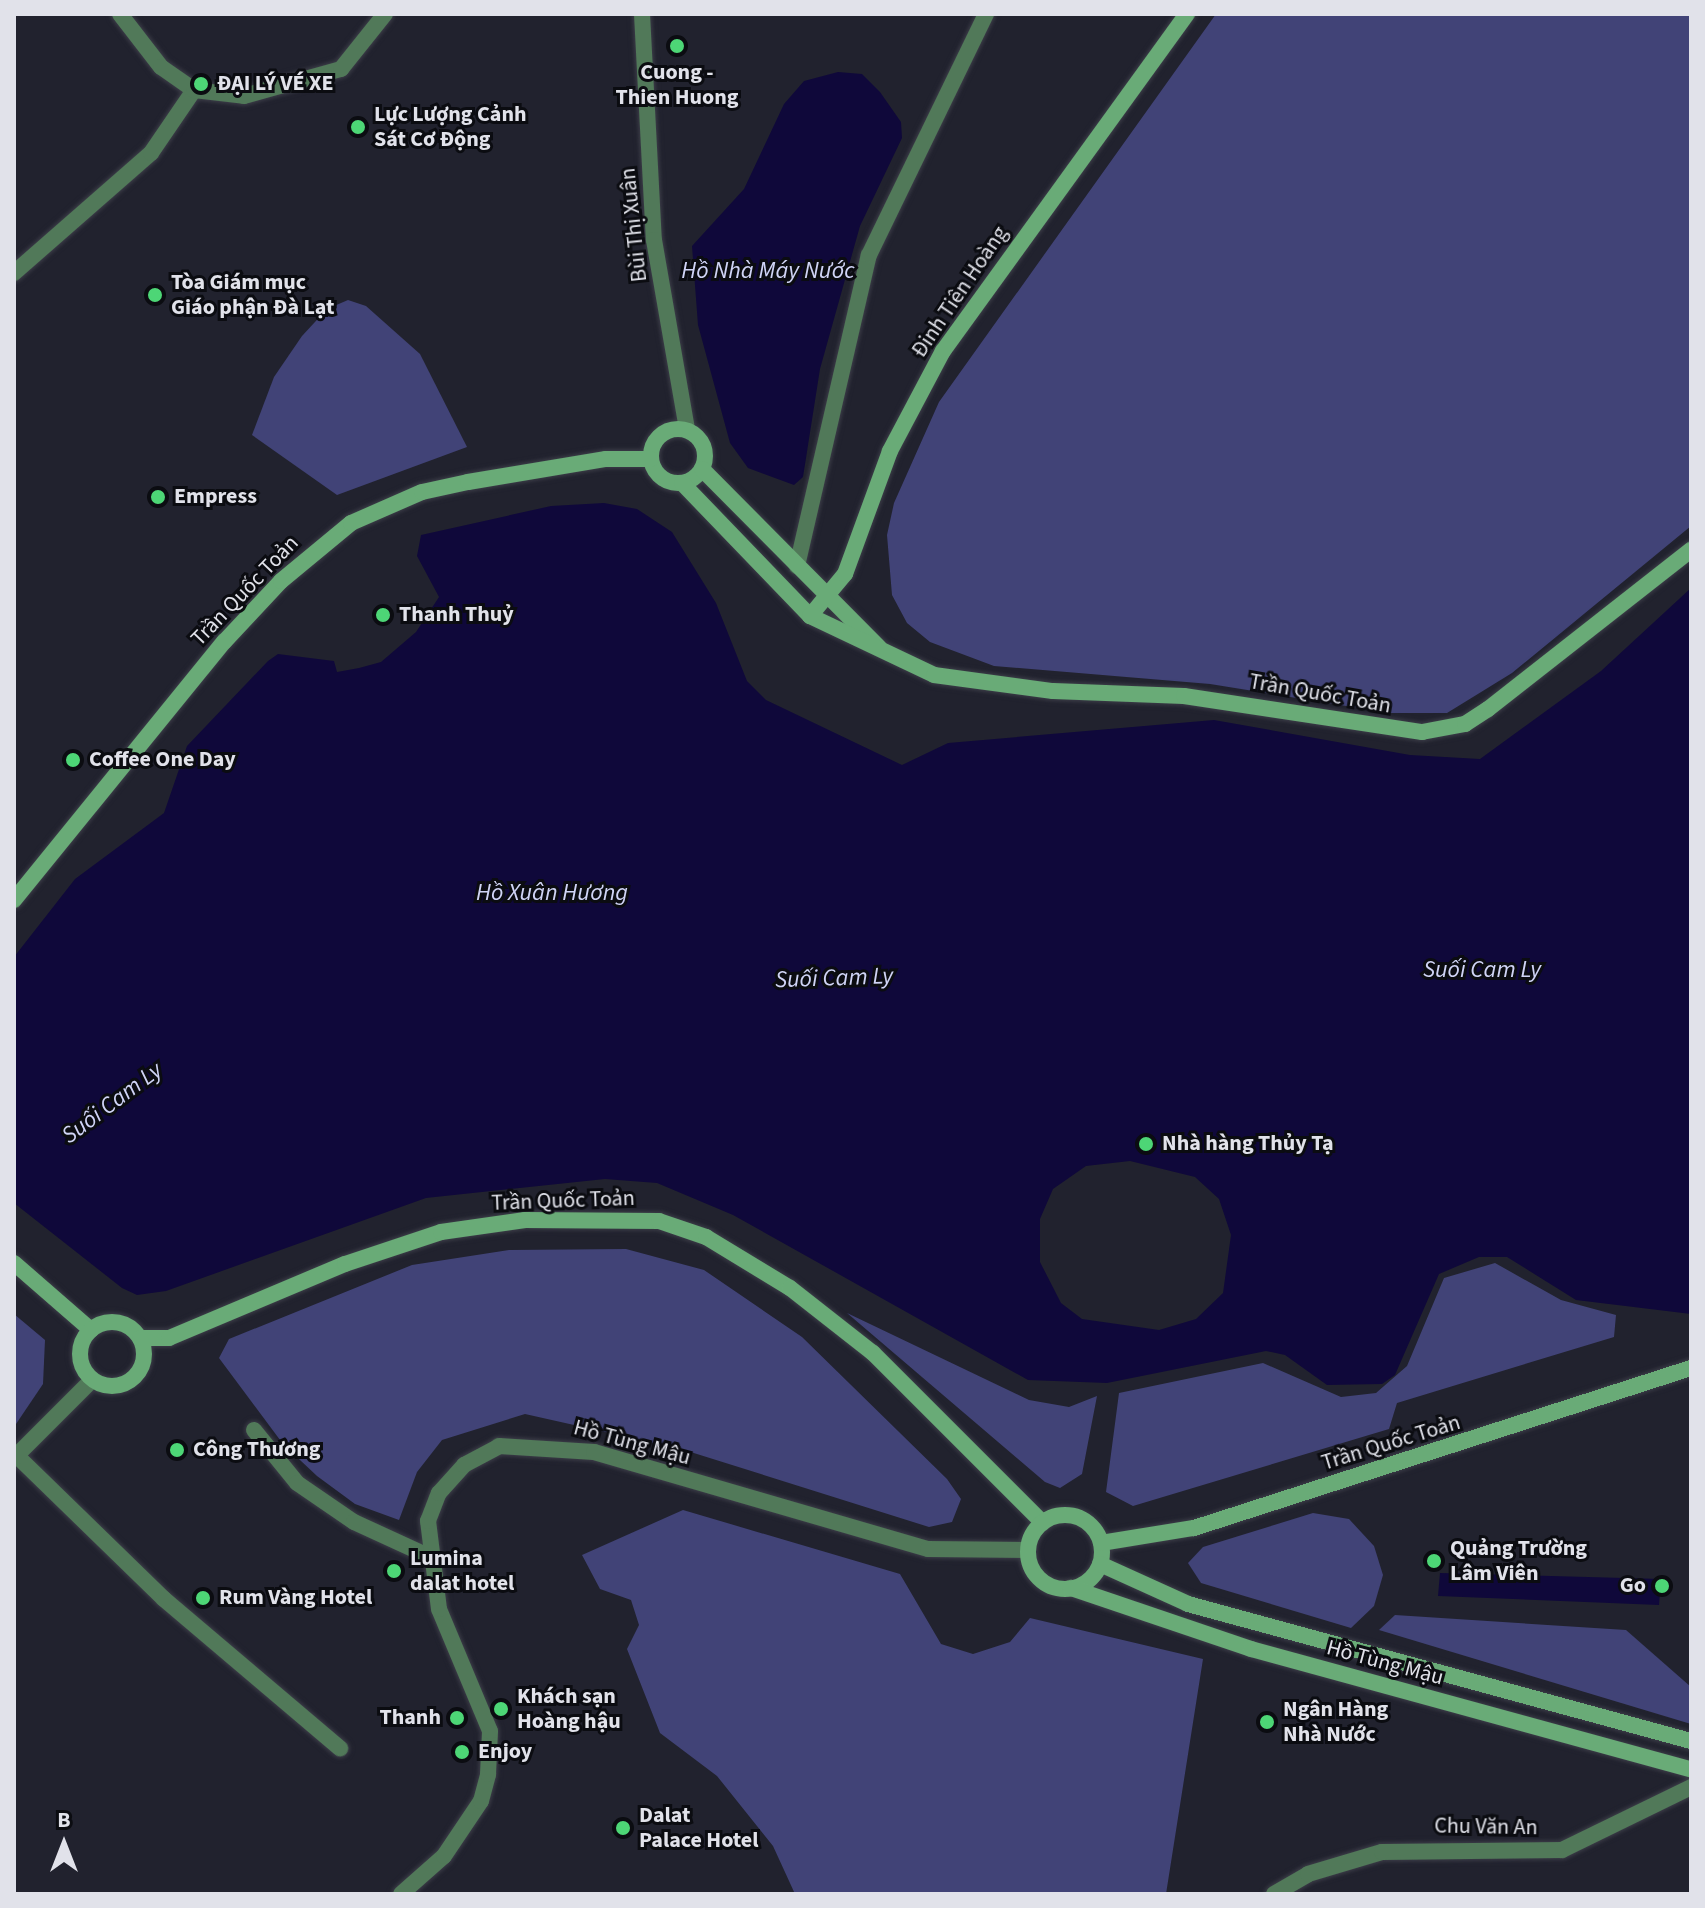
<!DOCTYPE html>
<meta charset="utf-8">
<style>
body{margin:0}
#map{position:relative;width:1705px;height:1908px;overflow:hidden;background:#21222e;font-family:"Source Sans 3",sans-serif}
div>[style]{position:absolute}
.green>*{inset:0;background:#414377}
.water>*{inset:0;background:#0f083a}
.roads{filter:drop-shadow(0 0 2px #3c3d48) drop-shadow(0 0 2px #3c3d48)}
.minor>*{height:16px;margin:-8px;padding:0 8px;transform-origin:8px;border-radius:8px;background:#517959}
.tertiary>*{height:16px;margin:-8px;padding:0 8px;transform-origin:8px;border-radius:8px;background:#517959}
.secondary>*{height:16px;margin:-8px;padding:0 8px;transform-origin:8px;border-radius:8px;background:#69ab77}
.secondary>.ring{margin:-8px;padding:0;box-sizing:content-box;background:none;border:16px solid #69ab77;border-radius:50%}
.dots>*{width:22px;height:22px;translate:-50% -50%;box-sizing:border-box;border:4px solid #0b0c11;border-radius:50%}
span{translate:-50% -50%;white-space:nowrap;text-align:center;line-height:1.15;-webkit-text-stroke:6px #0b0c11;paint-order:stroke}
.poi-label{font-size:22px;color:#e1e2ea;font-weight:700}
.left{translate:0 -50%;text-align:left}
.right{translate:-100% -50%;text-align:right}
.street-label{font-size:22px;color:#e1e2ea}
.water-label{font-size:24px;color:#d0d4f6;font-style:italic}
.frame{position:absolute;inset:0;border:16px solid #e1e2ea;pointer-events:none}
.north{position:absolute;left:24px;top:1804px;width:80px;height:80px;-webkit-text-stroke:6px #0b0c11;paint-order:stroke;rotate:0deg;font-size:22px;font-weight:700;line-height:32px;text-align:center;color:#e1e2ea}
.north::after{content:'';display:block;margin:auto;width:28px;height:36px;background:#e1e2ea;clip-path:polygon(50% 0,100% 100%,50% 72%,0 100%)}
</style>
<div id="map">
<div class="green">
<div style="clip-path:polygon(1216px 14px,1691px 14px,1691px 526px,1512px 673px,1447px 713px,1390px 713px,1210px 684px,994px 666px,930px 642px,907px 623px,892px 595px,887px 535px,894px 503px,939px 402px)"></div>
<div style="clip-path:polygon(348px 300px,366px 306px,420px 354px,467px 447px,337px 495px,252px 435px,274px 377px,302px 336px,327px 309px)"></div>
<div style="clip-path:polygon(626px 1249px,704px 1270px,802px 1337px,947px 1479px,961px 1499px,952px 1522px,929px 1527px,681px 1449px,525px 1414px,442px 1440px,417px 1472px,399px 1520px,355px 1504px,317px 1476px,283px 1444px,219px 1358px,229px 1339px,412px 1265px,509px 1250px)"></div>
<div style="clip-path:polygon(1495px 1263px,1561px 1300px,1616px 1315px,1614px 1337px,1397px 1403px,1389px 1429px,1133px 1506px,1106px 1492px,1119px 1393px,1263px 1363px,1341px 1397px,1376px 1393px,1407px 1366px,1444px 1278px)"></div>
<div style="clip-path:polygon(847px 1313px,1029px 1400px,1069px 1407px,1097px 1396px,1082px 1474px,1060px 1488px,1045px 1482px)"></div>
<div style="clip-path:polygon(14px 1314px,45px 1340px,43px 1384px,14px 1427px)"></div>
<div style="clip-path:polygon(683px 1510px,900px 1574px,941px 1644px,973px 1654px,1010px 1642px,1030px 1618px,1203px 1659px,1166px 1894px,795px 1894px,773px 1846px,717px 1776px,660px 1733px,627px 1649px,639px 1625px,631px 1600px,600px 1589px,582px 1555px)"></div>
<div style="clip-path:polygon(1313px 1513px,1349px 1519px,1374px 1546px,1383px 1575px,1374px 1606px,1351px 1628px,1201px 1583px,1188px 1563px,1203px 1547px)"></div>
<div style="clip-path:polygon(1395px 1615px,1626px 1630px,1691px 1687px,1691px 1724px,1379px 1630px)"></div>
</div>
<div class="water">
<div style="clip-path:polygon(838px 72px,862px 74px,880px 92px,901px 122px,902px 138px,860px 226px,820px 369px,803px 477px,794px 485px,748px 468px,730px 443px,698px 325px,692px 246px,744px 189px,784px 104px,804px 81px)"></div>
<div style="clip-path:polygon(evenodd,604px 503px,637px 509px,672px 532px,716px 603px,747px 681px,766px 700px,902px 765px,948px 743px,1214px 720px,1410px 755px,1480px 759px,1601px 671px,1691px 588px,1691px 1314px,1576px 1300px,1507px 1257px,1479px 1257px,1439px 1274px,1395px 1375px,1382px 1384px,1327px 1385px,1285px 1355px,1266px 1351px,1107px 1383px,1028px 1380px,733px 1215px,657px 1183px,605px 1179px,426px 1198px,166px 1291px,137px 1295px,122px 1288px,14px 1203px,14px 957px,75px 879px,164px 813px,187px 746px,268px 661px,278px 654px,334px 661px,337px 672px,359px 668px,381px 662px,416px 632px,439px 597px,417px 556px,421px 535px,551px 506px,604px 503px,1130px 1161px,1195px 1177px,1219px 1199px,1231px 1235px,1223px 1293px,1196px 1319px,1159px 1330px,1082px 1319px,1061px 1303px,1040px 1262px,1040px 1219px,1053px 1189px,1086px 1166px,1130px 1161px)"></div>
<div style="clip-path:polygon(1440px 1573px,1661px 1579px,1659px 1605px,1438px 1596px)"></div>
</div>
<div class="roads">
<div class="minor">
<div style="left:14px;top:273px;width:182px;rotate:-41.2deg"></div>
<div style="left:151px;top:153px;width:76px;rotate:-55.7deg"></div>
<div style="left:797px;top:566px;width:319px;rotate:-77deg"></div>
<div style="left:869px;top:255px;width:268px;rotate:-64.1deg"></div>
<div style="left:254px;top:1430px;width:68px;rotate:50.9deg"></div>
<div style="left:297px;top:1483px;width:69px;rotate:34.4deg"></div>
<div style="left:354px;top:1522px;width:81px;rotate:24.7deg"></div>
<div style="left:17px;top:1456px;width:205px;rotate:44.2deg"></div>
<div style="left:164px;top:1599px;width:231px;rotate:40.3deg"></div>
<div style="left:1274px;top:1894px;width:39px;rotate:-30deg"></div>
<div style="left:1308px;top:1874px;width:77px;rotate:-16.6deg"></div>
<div style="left:1382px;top:1852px;width:180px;rotate:-0.6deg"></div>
<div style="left:1562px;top:1850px;width:144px;rotate:-26deg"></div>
</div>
<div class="tertiary">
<div style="left:120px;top:14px;width:67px;rotate:52.3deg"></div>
<div style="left:161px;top:67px;width:40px;rotate:34.9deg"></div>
<div style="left:194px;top:90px;width:50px;rotate:6.8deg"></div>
<div style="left:244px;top:96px;width:101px;rotate:-15.6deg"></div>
<div style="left:341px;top:69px;width:70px;rotate:-51.3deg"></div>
<div style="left:642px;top:14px;width:226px;rotate:87deg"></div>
<div style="left:654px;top:240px;width:193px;rotate:80.1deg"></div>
<div style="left:14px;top:1458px;width:110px;rotate:-45deg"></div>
<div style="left:401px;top:1894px;width:57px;rotate:-41.5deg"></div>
<div style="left:444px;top:1856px;width:66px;rotate:-56.1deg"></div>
<div style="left:481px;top:1801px;width:28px;rotate:-75deg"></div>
<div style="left:488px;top:1774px;width:43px;rotate:-87.3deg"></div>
<div style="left:490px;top:1731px;width:132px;rotate:-112.7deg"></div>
<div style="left:439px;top:1609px;width:89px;rotate:-97.1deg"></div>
<div style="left:428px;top:1521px;width:30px;rotate:-69deg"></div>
<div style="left:439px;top:1493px;width:38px;rotate:-48deg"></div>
<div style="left:464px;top:1465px;width:40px;rotate:-28deg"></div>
<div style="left:499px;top:1446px;width:95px;rotate:3.6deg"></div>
<div style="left:594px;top:1452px;width:348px;rotate:16.2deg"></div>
<div style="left:928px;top:1549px;width:100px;rotate:0.6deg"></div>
</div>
<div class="secondary">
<div class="ring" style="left:651px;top:429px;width:38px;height:38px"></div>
<div style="left:702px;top:469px;width:252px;rotate:45.2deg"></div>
<div style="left:682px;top:483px;width:185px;rotate:46.1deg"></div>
<div style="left:810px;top:616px;width:137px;rotate:25.4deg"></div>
<div style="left:934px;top:675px;width:120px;rotate:7.7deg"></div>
<div style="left:1053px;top:691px;width:131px;rotate:2.2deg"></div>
<div style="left:1184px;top:696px;width:241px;rotate:8.6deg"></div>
<div style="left:1422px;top:732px;width:44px;rotate:-10.5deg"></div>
<div style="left:1465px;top:724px;width:27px;rotate:-33deg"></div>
<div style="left:1488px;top:709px;width:258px;rotate:-38.1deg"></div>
<div style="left:810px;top:616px;width:55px;rotate:-50.2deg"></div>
<div style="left:845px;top:574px;width:131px;rotate:-69.9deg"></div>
<div style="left:890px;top:451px;width:113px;rotate:-62.1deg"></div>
<div style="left:943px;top:351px;width:416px;rotate:-54.1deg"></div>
<div style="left:14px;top:900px;width:333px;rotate:-50.9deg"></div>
<div style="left:224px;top:642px;width:83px;rotate:-46.9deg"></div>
<div style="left:281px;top:581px;width:91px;rotate:-39.6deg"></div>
<div style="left:351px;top:523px;width:77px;rotate:-23.6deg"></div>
<div style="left:422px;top:492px;width:47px;rotate:-12.3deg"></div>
<div style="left:468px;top:482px;width:140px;rotate:-9.5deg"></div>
<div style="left:606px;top:459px;width:45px"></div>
<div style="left:14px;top:1263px;width:102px;rotate:41deg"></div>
<div class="ring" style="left:80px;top:1322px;width:48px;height:48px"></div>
<div style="left:140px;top:1338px;width:29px"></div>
<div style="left:169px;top:1338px;width:191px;rotate:-22.8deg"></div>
<div style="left:345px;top:1264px;width:101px;rotate:-18.4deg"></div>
<div style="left:441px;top:1232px;width:85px;rotate:-8.1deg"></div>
<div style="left:525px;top:1220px;width:134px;rotate:0.4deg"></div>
<div style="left:659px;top:1221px;width:50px;rotate:18.8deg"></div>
<div style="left:706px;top:1237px;width:98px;rotate:31.3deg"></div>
<div style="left:790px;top:1288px;width:105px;rotate:38.1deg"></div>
<div style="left:873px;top:1353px;width:240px;rotate:45deg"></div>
<div class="ring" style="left:1028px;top:1515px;width:58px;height:58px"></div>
<div style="left:1101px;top:1543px;width:94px;rotate:-9.2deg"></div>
<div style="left:1194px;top:1528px;width:522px;rotate:-17.85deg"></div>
<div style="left:1100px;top:1564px;width:97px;rotate:24.4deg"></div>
<div style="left:1188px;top:1604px;width:521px;rotate:15.24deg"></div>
<div style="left:1071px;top:1588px;width:190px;rotate:18.7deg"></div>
<div style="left:1251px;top:1649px;width:456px;rotate:15.3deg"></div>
</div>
</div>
<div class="dots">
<div style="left:677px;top:46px;background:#4dd676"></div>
<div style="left:201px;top:84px;background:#4dd676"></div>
<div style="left:358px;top:127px;background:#4dd676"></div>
<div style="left:155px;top:295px;background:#4dd676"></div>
<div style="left:158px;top:497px;background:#4dd676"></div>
<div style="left:383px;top:615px;background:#4dd676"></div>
<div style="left:73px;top:760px;background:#4dd676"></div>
<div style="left:1146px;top:1144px;background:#4dd676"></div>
<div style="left:177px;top:1450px;background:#4dd676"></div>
<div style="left:1434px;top:1561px;background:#4dd676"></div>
<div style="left:394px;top:1571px;background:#4dd676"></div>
<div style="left:1662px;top:1586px;background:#4dd676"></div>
<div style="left:203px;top:1598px;background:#4dd676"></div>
<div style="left:501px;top:1709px;background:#4dd676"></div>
<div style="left:457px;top:1718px;background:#4dd676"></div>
<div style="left:1267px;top:1722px;background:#4dd676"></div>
<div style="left:462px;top:1752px;background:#4dd676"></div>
<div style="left:623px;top:1828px;background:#4dd676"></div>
</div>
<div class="poi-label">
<span style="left:677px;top:85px">Cuong -<br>Thien Huong</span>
<span class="left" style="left:217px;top:84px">ĐẠI LÝ VÉ XE</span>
<span class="left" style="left:374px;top:127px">Lực Lượng Cảnh<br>Sát Cơ Động</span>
<span class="left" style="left:171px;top:295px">Tòa Giám mục<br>Giáo phận Đà Lạt</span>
<span class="left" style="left:174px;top:497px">Empress</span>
<span class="left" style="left:399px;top:615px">Thanh Thuỷ</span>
<span class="left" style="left:89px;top:760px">Coffee One Day</span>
<span class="left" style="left:1162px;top:1144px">Nhà hàng Thủy Tạ</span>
<span class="left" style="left:193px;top:1450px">Công Thương</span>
<span class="left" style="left:1450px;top:1561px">Quảng Trường<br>Lâm Viên</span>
<span class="left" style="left:410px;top:1571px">Lumina<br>dalat hotel</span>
<span class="right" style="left:1646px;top:1586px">Go</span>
<span class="left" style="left:219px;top:1598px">Rum Vàng Hotel</span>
<span class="left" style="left:517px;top:1709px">Khách sạn<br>Hoàng hậu</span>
<span class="left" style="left:1283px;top:1722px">Ngân Hàng<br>Nhà Nước</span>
<span class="right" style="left:441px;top:1718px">Thanh</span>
<span class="left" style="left:478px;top:1752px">Enjoy</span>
<span class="left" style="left:639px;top:1828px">Dalat<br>Palace Hotel</span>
</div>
<div class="street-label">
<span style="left:634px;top:225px;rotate:-96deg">Bùi Thị Xuân</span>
<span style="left:960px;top:292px;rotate:-56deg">Đinh Tiên Hoàng</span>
<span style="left:245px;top:591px;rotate:-46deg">Trần Quốc Toản</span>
<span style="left:1320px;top:694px;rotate:10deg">Trần Quốc Toản</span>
<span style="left:563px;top:1201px;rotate:-2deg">Trần Quốc Toản</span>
<span style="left:632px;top:1443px;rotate:15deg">Hồ Tùng Mậu</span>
<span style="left:1391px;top:1443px;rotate:-17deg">Trần Quốc Toản</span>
<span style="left:1385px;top:1663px;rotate:15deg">Hồ Tùng Mậu</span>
<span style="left:1486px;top:1827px;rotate:1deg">Chu Văn An</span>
</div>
<div class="water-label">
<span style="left:768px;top:271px">Hồ Nhà Máy Nước</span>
<span style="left:552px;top:893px">Hồ Xuân Hương</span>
<span style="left:1482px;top:970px">Suối Cam Ly</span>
<span style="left:834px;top:978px;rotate:-2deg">Suối Cam Ly</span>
<span style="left:112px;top:1103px;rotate:-37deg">Suối Cam Ly</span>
</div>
<div class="frame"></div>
<div class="north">B</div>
</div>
